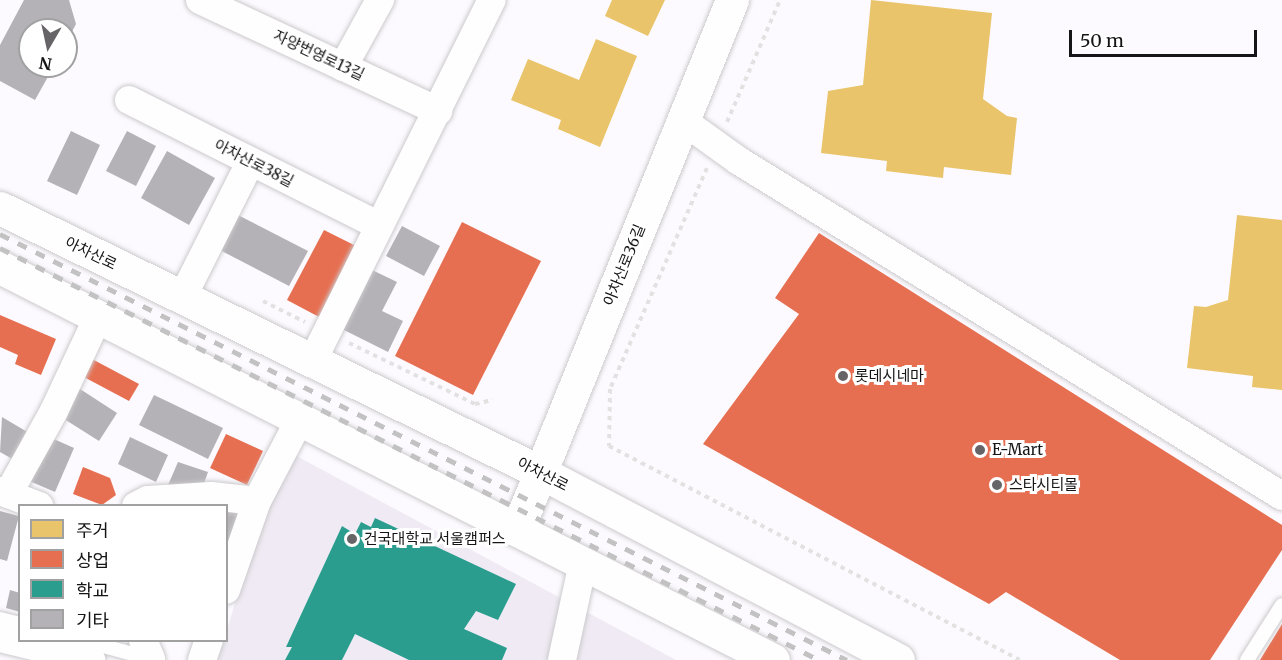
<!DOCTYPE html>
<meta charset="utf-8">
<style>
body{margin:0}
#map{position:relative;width:1282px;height:660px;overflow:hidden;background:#fcfafe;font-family:Merriweather,"Noto Sans KR",serif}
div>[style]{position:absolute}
.built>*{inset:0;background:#efeaf3}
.homes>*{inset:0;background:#e9c46a}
.shops>*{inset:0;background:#e76f51}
.schools>*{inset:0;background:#2a9d8f}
.building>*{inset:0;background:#b4b2b6}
.path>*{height:4px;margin-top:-2px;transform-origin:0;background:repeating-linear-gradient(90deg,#e2e2e3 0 4.5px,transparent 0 9px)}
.roads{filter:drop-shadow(0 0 2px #cccacd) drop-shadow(0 0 2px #cccacd)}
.lane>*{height:14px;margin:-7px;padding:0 7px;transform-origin:7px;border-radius:7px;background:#fffeff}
.street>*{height:28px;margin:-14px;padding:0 14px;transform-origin:14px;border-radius:14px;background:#fffeff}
.secondary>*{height:33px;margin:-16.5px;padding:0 16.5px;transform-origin:16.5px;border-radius:16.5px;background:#fffeff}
.rail>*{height:4.5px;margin-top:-2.25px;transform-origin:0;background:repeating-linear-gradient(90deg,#c3c2c3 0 10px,transparent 0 20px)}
.dots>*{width:16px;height:16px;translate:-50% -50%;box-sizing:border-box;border:3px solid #fff;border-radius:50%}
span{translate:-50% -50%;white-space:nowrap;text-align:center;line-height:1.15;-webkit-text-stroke:6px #fff;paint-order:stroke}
.street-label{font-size:15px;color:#151416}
.poi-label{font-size:15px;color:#151416}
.left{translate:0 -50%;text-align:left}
.legend{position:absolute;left:18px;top:504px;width:210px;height:138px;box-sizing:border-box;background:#fff;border:2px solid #a1a1a2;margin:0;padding:8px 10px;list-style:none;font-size:18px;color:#151416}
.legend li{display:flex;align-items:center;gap:12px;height:30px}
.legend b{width:30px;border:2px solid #a1a1a2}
.north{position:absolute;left:18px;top:18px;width:60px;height:60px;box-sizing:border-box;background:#fff;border:2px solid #a1a1a2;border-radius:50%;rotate:189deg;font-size:16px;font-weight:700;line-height:24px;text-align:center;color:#151416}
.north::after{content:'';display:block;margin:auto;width:21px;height:27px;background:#666467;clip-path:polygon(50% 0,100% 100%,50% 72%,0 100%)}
.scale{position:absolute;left:1069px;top:30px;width:188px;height:27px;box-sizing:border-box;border:3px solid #151416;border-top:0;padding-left:8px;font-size:18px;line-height:21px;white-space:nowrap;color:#151416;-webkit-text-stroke:4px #fff;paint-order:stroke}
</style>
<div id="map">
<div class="built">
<div style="clip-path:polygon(289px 452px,676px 660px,218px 660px,263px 509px)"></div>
</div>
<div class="homes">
<div style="clip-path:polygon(612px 0,665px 0,648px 36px,605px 16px)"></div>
<div style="clip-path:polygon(871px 0,992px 13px,983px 99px,1007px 116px,1017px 118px,1011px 175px,944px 167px,943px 178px,886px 171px,887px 161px,821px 153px,828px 91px,863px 85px)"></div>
<div style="clip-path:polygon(596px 39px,637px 56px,600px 147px,558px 129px,561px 120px,511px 100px,528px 59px,579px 80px)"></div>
<div style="clip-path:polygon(1237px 215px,1282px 220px,1282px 390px,1252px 387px,1253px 376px,1187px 368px,1194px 306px,1206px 307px,1228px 300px)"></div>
</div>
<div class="shops">
<div style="clip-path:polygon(462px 222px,541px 261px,473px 395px,395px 356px)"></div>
<div style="clip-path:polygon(324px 230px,358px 247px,321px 318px,287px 300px)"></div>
<div style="clip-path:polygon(819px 233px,1282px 525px,1282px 550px,1210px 660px,1120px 660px,1006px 592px,989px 604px,703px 444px,799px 314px,775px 298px)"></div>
<div style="clip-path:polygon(0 315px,56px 339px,41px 375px,15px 364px,18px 355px,0 347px)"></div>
<div style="clip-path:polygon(92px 359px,139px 384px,129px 401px,82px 376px)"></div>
<div style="clip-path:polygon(226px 434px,263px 451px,247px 485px,210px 468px)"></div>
<div style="clip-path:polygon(83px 467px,110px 478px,116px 495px,102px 505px,73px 494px)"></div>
<div style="clip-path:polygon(1282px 624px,1282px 660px,1260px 660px)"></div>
</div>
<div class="schools">
<div style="clip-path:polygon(375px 518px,516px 584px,498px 620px,476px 611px,464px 629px,507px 648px,502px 660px,409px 660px,355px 634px,342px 660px,285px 660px,292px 647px,286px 647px,342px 526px,355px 534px,361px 522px,371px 527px)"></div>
</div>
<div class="building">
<div style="clip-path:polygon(24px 0,69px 0,76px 24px,66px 43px,66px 30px,30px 30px,30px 66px,54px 66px,35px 100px,0 81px,0 45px)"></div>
<div style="clip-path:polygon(71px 131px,100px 145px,77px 195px,47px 181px)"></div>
<div style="clip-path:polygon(127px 131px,156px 146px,136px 186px,106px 171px)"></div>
<div style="clip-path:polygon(167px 151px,215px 178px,189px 225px,141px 198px)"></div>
<div style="clip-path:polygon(234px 213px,308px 251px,289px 286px,216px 248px)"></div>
<div style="clip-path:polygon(402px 226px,440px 246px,424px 276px,386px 256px)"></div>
<div style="clip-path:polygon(370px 269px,397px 282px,382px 311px,403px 321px,388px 352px,340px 328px)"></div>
<div style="clip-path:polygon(80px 389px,117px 413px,99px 441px,61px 417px)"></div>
<div style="clip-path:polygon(154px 395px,223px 428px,208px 459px,139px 425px)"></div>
<div style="clip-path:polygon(2px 417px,29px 433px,14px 460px,0 452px)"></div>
<div style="clip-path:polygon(47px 436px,74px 448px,55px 492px,27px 480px)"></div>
<div style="clip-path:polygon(130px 437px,168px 455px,156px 482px,118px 464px)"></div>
<div style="clip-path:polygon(178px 462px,208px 472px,200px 495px,165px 492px)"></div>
<div style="clip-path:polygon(226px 506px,241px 510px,226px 558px)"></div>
<div style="clip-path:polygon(0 511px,19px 516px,7px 561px,0 559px)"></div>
<div style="clip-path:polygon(10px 590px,20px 593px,20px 612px,6px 608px)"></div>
</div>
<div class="path">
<div style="left:727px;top:122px;width:133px;rotate:-66.5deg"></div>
<div style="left:707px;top:168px;width:241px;rotate:113.7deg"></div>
<div style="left:610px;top:389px;width:57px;rotate:91deg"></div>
<div style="left:609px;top:446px;width:463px;rotate:27.5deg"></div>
<div style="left:263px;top:301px;width:47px;rotate:26.6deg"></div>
<div style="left:349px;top:343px;width:140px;rotate:25.8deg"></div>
<div style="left:475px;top:404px;width:18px;rotate:-13deg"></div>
</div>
<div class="roads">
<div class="lane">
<div style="left:0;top:619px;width:21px;rotate:14deg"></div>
<div style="left:81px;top:640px;width:73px;rotate:15deg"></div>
<div style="left:1247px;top:660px;width:65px;rotate:-57.5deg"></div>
</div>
<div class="street">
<div style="left:200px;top:0;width:263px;rotate:25deg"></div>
<div style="left:343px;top:67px;width:77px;rotate:-61.1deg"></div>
<div style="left:129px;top:100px;width:280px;rotate:26.7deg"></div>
<div style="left:682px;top:120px;width:70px;rotate:35.7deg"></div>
<div style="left:739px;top:161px;width:638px;rotate:31.67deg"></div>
<div style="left:182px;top:298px;width:153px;rotate:-63.3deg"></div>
<div style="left:312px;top:362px;width:404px;rotate:-63.6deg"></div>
<div style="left:0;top:491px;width:42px;rotate:21deg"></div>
<div style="left:8px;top:494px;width:95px;rotate:-61deg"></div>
<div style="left:54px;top:411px;width:104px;rotate:-64.9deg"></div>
<div style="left:136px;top:506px;width:13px;rotate:-27deg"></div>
<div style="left:148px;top:500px;width:63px;rotate:-3.6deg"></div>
<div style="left:211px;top:496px;width:46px;rotate:6.2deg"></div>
<div style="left:257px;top:501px;width:90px;rotate:-62.3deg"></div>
<div style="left:226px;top:590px;width:94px;rotate:-70.8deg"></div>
<div style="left:0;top:638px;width:94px;rotate:13.6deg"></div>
<div style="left:143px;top:640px;width:21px;rotate:67deg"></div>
<div style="left:202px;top:660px;width:21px;rotate:-71deg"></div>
<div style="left:562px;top:660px;width:99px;rotate:-77.8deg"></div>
</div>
<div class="secondary">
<div style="left:0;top:208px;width:603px;rotate:26.06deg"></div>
<div style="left:542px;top:473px;width:402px;rotate:27.7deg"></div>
<div style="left:0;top:267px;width:867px;rotate:26.95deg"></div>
<div style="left:517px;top:530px;width:572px;rotate:-67.92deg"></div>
</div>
</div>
<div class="rail">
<div style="left:0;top:234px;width:948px;rotate:26.7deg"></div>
<div style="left:0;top:248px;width:917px;rotate:26.7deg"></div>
</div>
<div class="dots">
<div style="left:843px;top:376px;background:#666467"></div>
<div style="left:980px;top:450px;background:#666467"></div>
<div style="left:997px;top:485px;background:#666467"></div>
<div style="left:352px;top:539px;background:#666467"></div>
</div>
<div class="street-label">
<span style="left:319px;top:55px;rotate:25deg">자양번영로13길</span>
<span style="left:254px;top:163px;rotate:27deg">아차산로38길</span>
<span style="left:91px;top:253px;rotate:26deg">아차산로</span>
<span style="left:624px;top:265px;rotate:-68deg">아차산로36길</span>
<span style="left:543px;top:474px;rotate:27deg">아차산로</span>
</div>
<div class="poi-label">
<span class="left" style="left:855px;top:376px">롯데시네마</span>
<span class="left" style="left:992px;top:450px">E-Mart</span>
<span class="left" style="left:1009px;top:485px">스타시티몰</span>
<span class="left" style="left:364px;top:539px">건국대학교 서울캠퍼스</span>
</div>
<ul class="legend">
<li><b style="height:16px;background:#e9c46a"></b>주거</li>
<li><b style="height:16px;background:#e76f51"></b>상업</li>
<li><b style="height:16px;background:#2a9d8f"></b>학교</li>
<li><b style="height:16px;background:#b4b2b6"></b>기타</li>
</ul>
<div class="north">N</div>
<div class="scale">50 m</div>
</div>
